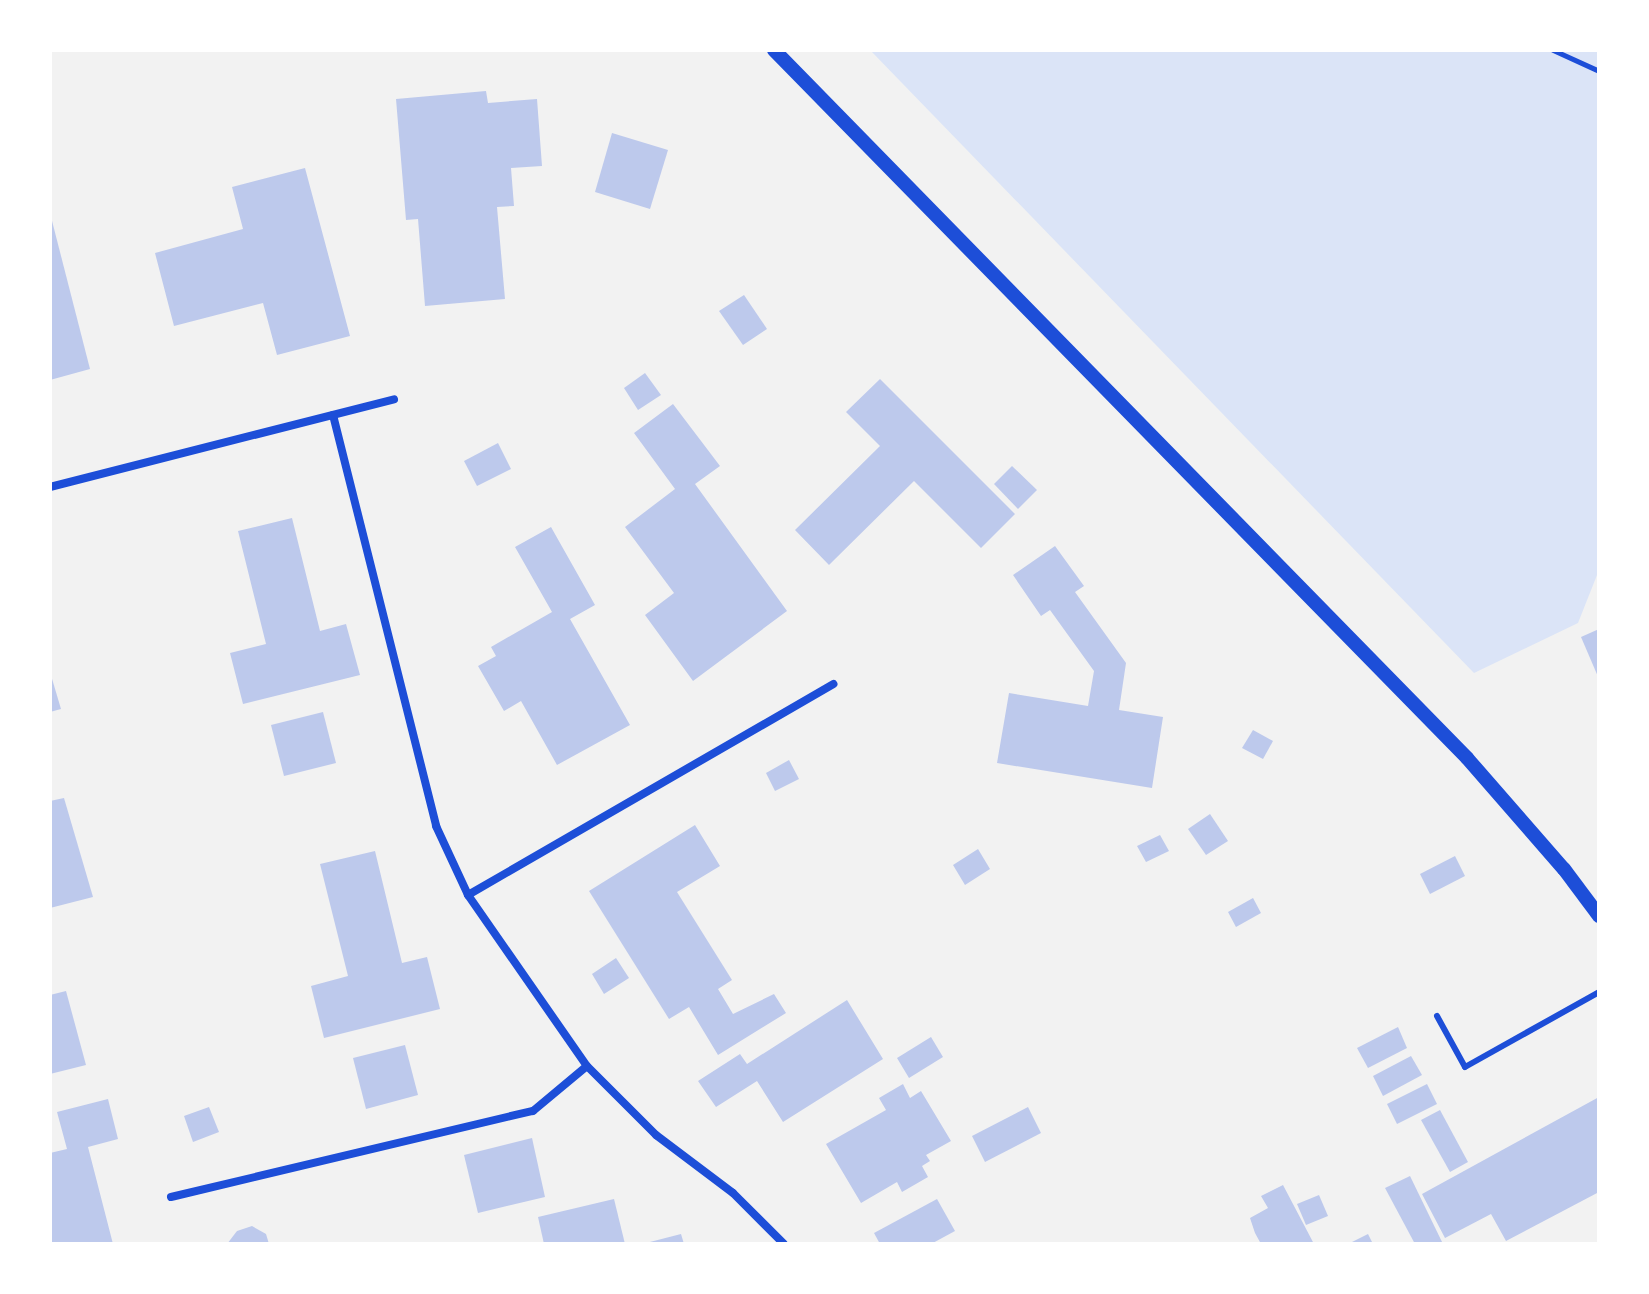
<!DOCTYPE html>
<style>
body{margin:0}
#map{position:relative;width:1649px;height:1294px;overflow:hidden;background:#f2f2f2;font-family:"Roboto Condensed",sans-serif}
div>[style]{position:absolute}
.green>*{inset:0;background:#dbe4f7}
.building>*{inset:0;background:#bdc9ec}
.path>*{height:5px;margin:-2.5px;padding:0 2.5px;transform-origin:2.5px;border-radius:2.5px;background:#1d4ed8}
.service>*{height:6px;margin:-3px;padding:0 3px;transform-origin:3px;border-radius:3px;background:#1d4ed8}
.minor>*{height:8px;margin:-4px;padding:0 4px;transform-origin:4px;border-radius:4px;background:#1d4ed8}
.tertiary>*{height:14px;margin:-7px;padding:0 7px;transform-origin:7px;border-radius:7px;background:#1d4ed8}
span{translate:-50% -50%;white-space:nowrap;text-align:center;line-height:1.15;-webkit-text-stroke:6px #fff;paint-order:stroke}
.frame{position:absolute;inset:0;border:52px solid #fff;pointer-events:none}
</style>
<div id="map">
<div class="green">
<div style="clip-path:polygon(870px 50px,1599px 50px,1599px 570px,1578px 623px,1474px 673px)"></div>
</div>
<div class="building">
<div style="clip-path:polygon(486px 91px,488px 103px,537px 99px,542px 166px,511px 168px,514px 206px,497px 207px,505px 299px,425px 306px,418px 219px,406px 220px,396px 99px)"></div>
<div style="clip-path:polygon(612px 133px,668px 150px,650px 209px,595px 192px)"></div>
<div style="clip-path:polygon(305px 168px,350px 336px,277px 355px,263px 303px,174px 326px,155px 253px,243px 229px,232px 187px)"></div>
<div style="clip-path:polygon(50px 213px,90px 369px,50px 380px)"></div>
<div style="clip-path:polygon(744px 295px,767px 329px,743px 345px,719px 311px)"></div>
<div style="clip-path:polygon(645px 373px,661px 395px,638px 410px,624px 388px)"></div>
<div style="clip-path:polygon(880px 379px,1015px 514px,981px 548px,914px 481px,829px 565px,795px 530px,880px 446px,846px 412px)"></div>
<div style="clip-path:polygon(673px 404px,720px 466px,695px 484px,787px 611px,693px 681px,645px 615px,674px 593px,625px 527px,675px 489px,634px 433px)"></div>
<div style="clip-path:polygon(498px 443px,511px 469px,477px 486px,464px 461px)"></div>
<div style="clip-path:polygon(1012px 466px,1037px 490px,1018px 509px,994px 484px)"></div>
<div style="clip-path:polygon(292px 518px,320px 631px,346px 624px,360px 675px,243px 704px,230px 653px,266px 644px,238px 531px)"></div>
<div style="clip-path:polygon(551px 527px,595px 605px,570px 619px,630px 725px,557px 765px,521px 701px,504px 711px,478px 666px,496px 656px,491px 647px,552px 612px,515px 547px)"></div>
<div style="clip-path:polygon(1055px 546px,1084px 586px,1075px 592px,1126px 663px,1119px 710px,1163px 717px,1152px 788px,997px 763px,1009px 693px,1088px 706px,1094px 671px,1050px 610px,1041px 616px,1013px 575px)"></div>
<div style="clip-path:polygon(1599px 629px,1599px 679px,1581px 637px)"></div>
<div style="clip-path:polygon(50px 672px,61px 709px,50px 712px)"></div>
<div style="clip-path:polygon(323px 712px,336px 763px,284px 776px,271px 725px)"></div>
<div style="clip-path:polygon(1253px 730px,1273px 741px,1263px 759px,1242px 748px)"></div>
<div style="clip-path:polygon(789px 760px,799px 779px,775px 791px,766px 773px)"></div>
<div style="clip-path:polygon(64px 798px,93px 897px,50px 908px,50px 801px)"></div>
<div style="clip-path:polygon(1210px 814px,1228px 841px,1206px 855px,1188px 829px)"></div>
<div style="clip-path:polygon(695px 825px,720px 866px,677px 892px,732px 980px,718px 989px,733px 1014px,774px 994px,786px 1013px,718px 1055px,689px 1007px,669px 1019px,589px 891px)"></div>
<div style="clip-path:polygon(1160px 835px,1169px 851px,1146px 862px,1137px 846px)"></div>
<div style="clip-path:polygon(978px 849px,990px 869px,965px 885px,953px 865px)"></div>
<div style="clip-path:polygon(375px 851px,402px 963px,427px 957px,440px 1009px,324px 1038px,311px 986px,348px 976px,320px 864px)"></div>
<div style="clip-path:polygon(1455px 856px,1465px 876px,1430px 894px,1420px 874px)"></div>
<div style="clip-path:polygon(1253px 898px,1261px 913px,1236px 927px,1228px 912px)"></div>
<div style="clip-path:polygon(616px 958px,629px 978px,604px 994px,592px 974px)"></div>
<div style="clip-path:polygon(66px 991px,86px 1065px,50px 1074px,50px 995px)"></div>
<div style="clip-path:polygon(847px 1000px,883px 1059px,783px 1122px,757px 1081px,716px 1107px,698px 1081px,740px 1054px,747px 1064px)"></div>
<div style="clip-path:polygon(1398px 1027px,1407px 1048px,1368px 1068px,1357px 1048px)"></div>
<div style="clip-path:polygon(931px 1037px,943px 1057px,909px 1078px,897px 1058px)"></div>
<div style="clip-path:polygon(405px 1045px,418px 1095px,366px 1109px,353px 1058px)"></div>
<div style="clip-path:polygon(1411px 1056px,1422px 1075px,1383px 1096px,1373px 1076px)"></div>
<div style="clip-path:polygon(903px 1084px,910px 1098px,921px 1091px,951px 1141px,926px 1155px,930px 1161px,922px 1166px,928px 1177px,902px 1192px,897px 1182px,861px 1203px,826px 1144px,886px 1110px,879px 1098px)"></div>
<div style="clip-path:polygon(1427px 1084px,1437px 1104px,1397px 1124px,1387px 1104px)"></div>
<div style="clip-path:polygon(1599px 1097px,1599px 1192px,1506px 1241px,1491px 1214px,1445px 1238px,1422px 1194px)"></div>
<div style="clip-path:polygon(108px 1099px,118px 1139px,88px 1147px,113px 1244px,50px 1244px,50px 1153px,67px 1149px,57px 1112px)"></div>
<div style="clip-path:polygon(209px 1107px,219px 1132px,193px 1142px,184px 1116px)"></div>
<div style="clip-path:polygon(1028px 1107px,1041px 1133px,985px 1162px,972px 1136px)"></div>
<div style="clip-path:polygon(1440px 1110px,1468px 1162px,1450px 1172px,1421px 1120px)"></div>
<div style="clip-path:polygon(532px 1138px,545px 1197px,478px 1213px,464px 1155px)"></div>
<div style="clip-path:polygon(1410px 1176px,1443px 1244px,1415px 1244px,1385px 1188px)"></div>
<div style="clip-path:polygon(1283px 1185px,1314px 1244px,1261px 1244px,1255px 1233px,1250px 1218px,1268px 1208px,1261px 1196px)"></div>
<div style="clip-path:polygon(1319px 1195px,1328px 1216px,1306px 1225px,1297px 1204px)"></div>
<div style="clip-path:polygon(614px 1199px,625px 1244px,544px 1244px,538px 1217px)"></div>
<div style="clip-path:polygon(937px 1199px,955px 1231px,931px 1244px,880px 1244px,874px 1233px)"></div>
<div style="clip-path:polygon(252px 1226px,266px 1234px,269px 1244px,227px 1244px,237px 1231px)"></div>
<div style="clip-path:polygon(681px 1234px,684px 1244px,646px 1244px,646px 1243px)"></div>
<div style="clip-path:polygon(1368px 1234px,1373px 1244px,1348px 1244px)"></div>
</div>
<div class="path">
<div style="left:1553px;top:50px;width:51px;rotate:24.5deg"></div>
</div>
<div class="service">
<div style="left:1437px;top:1016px;width:58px;rotate:61.2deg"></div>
<div style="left:1465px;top:1067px;width:154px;rotate:-29.2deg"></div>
</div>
<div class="minor">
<div style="left:333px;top:415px;width:424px;rotate:75.9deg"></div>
<div style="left:436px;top:826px;width:76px;rotate:65.1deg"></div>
<div style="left:468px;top:895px;width:208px;rotate:55.2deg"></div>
<div style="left:587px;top:1066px;width:98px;rotate:45deg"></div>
<div style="left:656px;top:1135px;width:96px;rotate:37deg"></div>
<div style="left:733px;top:1193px;width:72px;rotate:45deg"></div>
<div style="left:50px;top:487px;width:355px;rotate:-14.3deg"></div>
<div style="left:468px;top:895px;width:422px;rotate:-30deg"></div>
<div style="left:171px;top:1197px;width:372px;rotate:-13.4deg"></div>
<div style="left:533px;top:1111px;width:70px;rotate:-39.8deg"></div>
</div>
<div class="tertiary">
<div style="left:774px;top:50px;width:991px;rotate:45.61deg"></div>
<div style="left:1467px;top:758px;width:147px;rotate:48.9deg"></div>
<div style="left:1564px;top:869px;width:59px;rotate:53.3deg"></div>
</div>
<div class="frame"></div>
</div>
